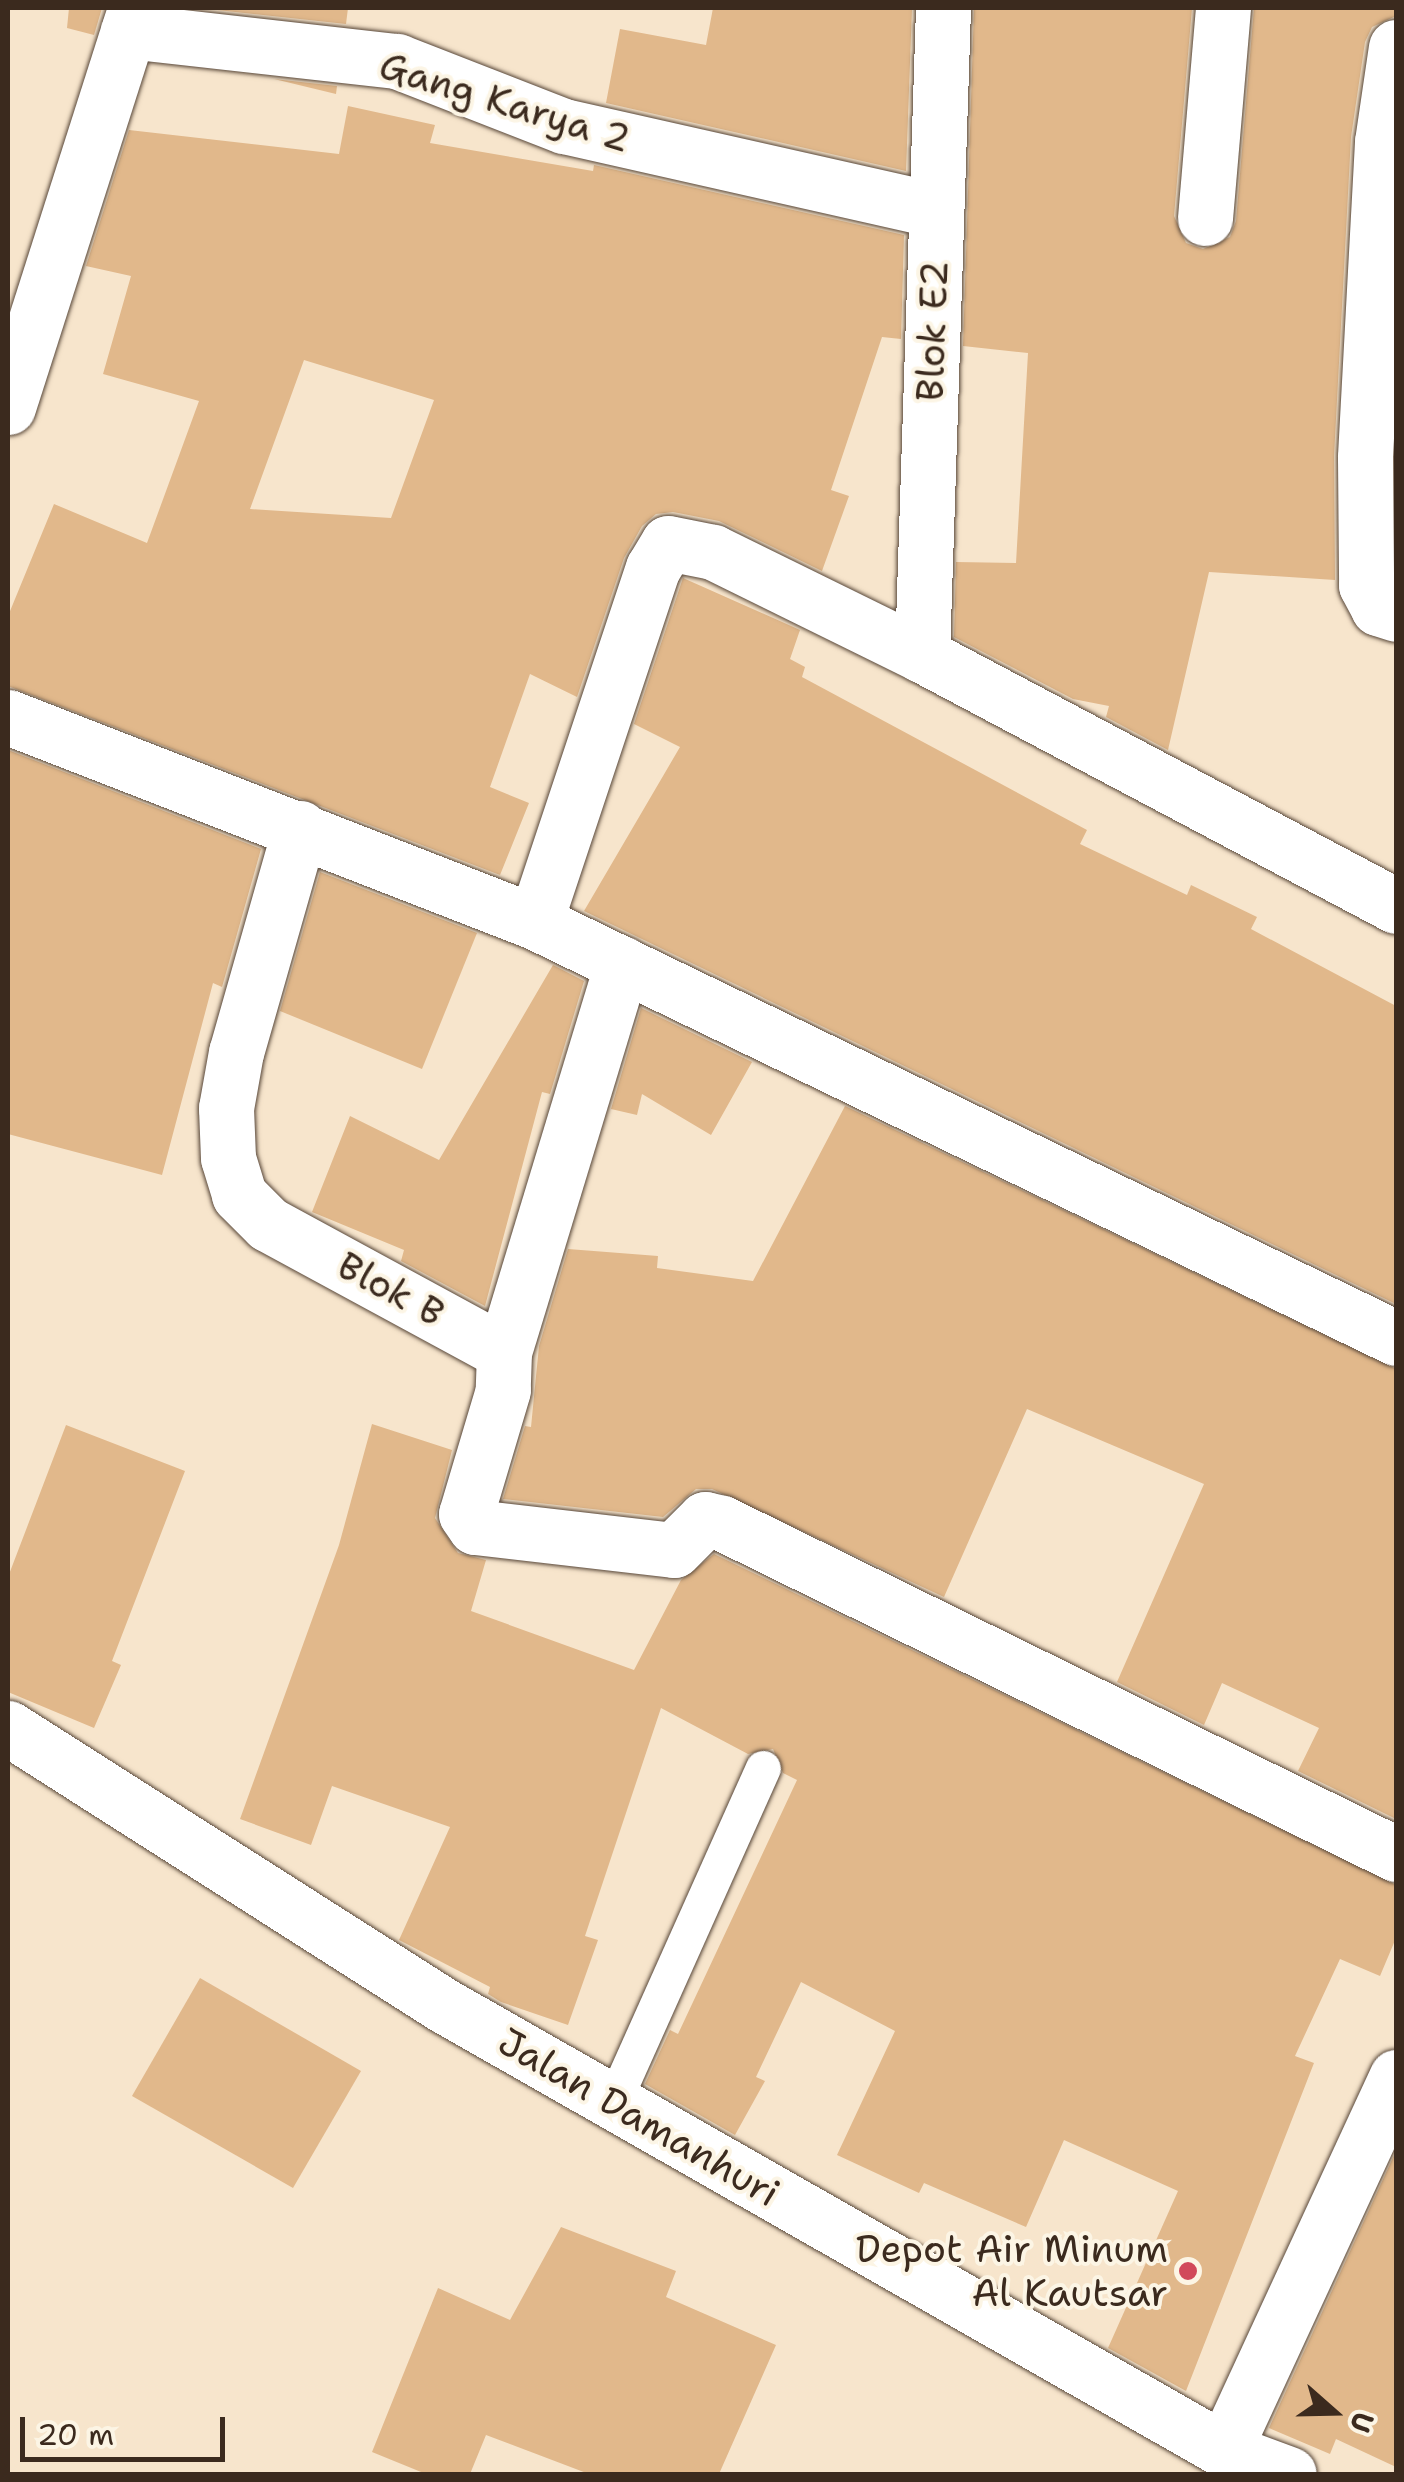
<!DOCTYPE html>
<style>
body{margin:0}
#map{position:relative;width:1404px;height:2482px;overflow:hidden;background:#f7e5cc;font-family:"Shantell Sans",sans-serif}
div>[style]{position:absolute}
.building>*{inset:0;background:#e1b88b}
.roads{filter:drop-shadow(0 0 2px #574638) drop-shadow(0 0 2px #574638)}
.service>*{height:35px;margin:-17.5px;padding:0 17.5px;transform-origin:17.5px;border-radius:17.5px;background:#fff}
.minor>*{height:55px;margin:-27.5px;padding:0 27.5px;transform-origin:27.5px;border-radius:27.5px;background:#fff}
.tertiary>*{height:55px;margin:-27.5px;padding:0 27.5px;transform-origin:27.5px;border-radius:27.5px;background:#fff}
.dots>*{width:28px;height:28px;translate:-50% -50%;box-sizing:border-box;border:5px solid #fcf5e5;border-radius:50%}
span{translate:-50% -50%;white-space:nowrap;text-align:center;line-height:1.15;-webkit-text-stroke:8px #fcf5e5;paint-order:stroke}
.street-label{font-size:38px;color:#3b2a1e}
.poi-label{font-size:38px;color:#3b2a1e}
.right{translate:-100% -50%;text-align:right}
.frame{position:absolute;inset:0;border:10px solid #3b2a1e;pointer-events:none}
.north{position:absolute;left:1284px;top:2362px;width:100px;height:100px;-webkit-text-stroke:8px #fcf5e5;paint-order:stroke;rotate:110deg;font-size:28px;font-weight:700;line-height:40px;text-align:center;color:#3b2a1e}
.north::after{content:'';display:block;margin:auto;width:35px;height:45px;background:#3b2a1e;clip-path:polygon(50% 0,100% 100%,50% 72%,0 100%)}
.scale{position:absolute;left:20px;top:2417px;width:205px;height:45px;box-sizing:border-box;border:5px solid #3b2a1e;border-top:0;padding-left:12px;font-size:30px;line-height:35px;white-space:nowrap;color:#3b2a1e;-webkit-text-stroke:8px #fcf5e5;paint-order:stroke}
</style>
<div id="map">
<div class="building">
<div style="clip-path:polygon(69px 8px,102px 8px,94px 35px,67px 28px)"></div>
<div style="clip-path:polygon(199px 8px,348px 8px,346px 24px)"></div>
<div style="clip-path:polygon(713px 8px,912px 8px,906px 171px,606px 103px,620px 29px,706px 45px)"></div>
<div style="clip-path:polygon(974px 8px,1192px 8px,1174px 216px,1186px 243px,1203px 249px,1230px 237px,1236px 221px,1254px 8px,1396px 8px,1396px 16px,1372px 27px,1365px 42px,1351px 137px,1334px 456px,1335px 580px,1209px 572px,1168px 750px,1106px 717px,1109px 706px,1073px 699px,954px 637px,956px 562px,1016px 563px,1028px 353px,963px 346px)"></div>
<div style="clip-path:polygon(274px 79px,337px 86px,336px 94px)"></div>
<div style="clip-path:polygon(evenodd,348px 106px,435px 125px,430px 143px,593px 171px,594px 165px,904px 235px,901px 339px,882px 337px,831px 490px,849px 496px,822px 571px,719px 521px,673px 512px,656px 514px,642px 526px,624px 558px,577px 697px,530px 674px,490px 787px,529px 803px,500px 875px,8px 686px,8px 616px,54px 504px,147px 543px,199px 401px,103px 374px,131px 276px,86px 266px,129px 130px,339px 154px,348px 106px,304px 360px,434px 400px,391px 518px,250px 509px,304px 360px)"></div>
<div style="clip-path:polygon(683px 578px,800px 630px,790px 659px,805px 667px,802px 677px,1087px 830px,1080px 844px,1187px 895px,1191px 885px,1257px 917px,1251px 929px,1396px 1006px,1396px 1304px,584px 911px,680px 747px,634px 724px)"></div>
<div style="clip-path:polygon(8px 750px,261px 849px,222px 987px,213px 983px,162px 1175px,8px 1134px)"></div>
<div style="clip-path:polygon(320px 872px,477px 933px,422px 1069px,280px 1011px)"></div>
<div style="clip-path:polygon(553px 965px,584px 981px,550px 1094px,542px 1092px,485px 1306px,401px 1261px,404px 1250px,312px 1212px,350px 1116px,439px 1160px)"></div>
<div style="clip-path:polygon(641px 1008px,752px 1062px,711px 1135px,642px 1094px,637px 1115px,611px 1109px)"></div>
<div style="clip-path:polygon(845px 1106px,1396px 1369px,1396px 1819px,1298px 1771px,1319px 1728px,1222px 1683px,1204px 1725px,1117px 1682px,1204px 1484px,1027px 1409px,944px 1597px,712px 1489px,696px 1489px,663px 1517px,503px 1499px,525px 1426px,531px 1427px,539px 1346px,568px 1249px,658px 1256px,657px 1268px,753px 1281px)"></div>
<div style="clip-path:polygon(372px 1424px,452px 1450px,435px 1518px,458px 1553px,486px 1560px,471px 1611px,634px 1670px,681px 1580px,714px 1554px,1396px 1885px,1396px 1938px,1380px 1976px,1340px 1959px,1295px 2056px,1314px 2063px,1186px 2391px,1108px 2348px,1178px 2191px,1064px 2140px,1026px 2227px,924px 2183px,919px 2193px,837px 2155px,895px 2031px,801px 1982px,756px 2077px,765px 2081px,735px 2135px,645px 2084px,670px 2030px,678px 2034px,797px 1780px,783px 1773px,773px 1749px,748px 1754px,661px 1708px,585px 1936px,598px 1940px,568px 2025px,501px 2002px,488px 1994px,490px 1987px,399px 1940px,450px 1827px,332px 1786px,311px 1845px,240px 1819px,339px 1545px)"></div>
<div style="clip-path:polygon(66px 1425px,185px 1471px,112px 1661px,121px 1665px,94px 1728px,8px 1692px,8px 1577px)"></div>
<div style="clip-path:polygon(200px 1978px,361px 2071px,293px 2188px,132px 2096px)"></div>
<div style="clip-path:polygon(1396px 2151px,1396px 2467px,1336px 2439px,1330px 2454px,1269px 2428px)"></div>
<div style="clip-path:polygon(561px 2227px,676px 2271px,666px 2297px,776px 2345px,719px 2474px,589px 2474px,486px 2435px,470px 2474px,426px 2474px,372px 2452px,438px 2288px,510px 2320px)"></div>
</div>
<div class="roads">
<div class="service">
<div style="left:613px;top:2103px;width:367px;rotate:-65.9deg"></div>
</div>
<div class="minor">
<div style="left:128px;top:31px;width:271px;rotate:6.4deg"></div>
<div style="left:397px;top:61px;width:179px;rotate:21.3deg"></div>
<div style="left:564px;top:126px;width:381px;rotate:12.7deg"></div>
<div style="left:1396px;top:47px;width:96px;rotate:98.4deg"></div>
<div style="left:1382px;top:142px;width:316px;rotate:93.1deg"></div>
<div style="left:1365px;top:458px;width:127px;rotate:89.5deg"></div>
<div style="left:1366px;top:585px;width:26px;rotate:62deg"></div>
<div style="left:1378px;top:608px;width:19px;rotate:18deg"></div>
<div style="left:1205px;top:218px;width:211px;rotate:-85.1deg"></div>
<div style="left:922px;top:655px;width:647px;rotate:-88.14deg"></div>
<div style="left:8px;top:717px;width:565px;rotate:21.26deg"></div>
<div style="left:535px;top:922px;width:956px;rotate:25.79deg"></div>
<div style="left:300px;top:828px;width:233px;rotate:105.9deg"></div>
<div style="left:236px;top:1052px;width:57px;rotate:100.1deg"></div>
<div style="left:226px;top:1108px;width:50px;rotate:87.7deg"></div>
<div style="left:228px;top:1158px;width:39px;rotate:73deg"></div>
<div style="left:239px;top:1195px;width:41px;rotate:45deg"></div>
<div style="left:268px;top:1224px;width:268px;rotate:28.5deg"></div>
<div style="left:504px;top:1352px;width:38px;rotate:92deg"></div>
<div style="left:503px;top:1390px;width:129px;rotate:106.6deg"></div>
<div style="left:466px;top:1514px;width:16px;rotate:55deg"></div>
<div style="left:475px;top:1527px;width:200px;rotate:6.6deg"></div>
<div style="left:674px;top:1550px;width:44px;rotate:-45deg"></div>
<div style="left:705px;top:1519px;width:17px;rotate:13deg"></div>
<div style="left:722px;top:1523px;width:751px;rotate:26.16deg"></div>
<div style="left:535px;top:922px;width:373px;rotate:-71.6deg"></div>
<div style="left:653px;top:568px;width:29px;rotate:-59deg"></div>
<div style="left:668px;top:543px;width:46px;rotate:11.3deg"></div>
<div style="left:713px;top:552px;width:233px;rotate:26.2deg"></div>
<div style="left:922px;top:655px;width:536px;rotate:27.9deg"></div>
<div style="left:504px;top:1352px;width:406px;rotate:-73.1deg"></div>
<div style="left:1224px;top:2450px;width:411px;rotate:-65.2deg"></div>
</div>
<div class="tertiary">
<div style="left:8px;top:407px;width:419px;rotate:-72.3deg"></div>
<div style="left:8px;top:1728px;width:516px;rotate:32.49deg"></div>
<div style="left:443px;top:2005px;width:899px;rotate:29.67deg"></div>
<div style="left:1224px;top:2450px;width:69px;rotate:20.3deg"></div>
</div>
</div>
<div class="dots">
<div style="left:1188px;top:2271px;background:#d1495b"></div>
</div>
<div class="street-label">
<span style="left:505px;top:102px;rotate:17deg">Gang Karya 2</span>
<span style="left:932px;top:331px;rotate:-88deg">Blok E2</span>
<span style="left:391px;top:1289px;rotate:28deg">Blok B</span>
<span style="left:639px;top:2117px;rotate:30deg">Jalan Damanhuri</span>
</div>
<div class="poi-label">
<span class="right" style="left:1168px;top:2271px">Depot Air Minum<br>Al Kautsar</span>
</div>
<div class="frame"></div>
<div class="north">U</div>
<div class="scale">20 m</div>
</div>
